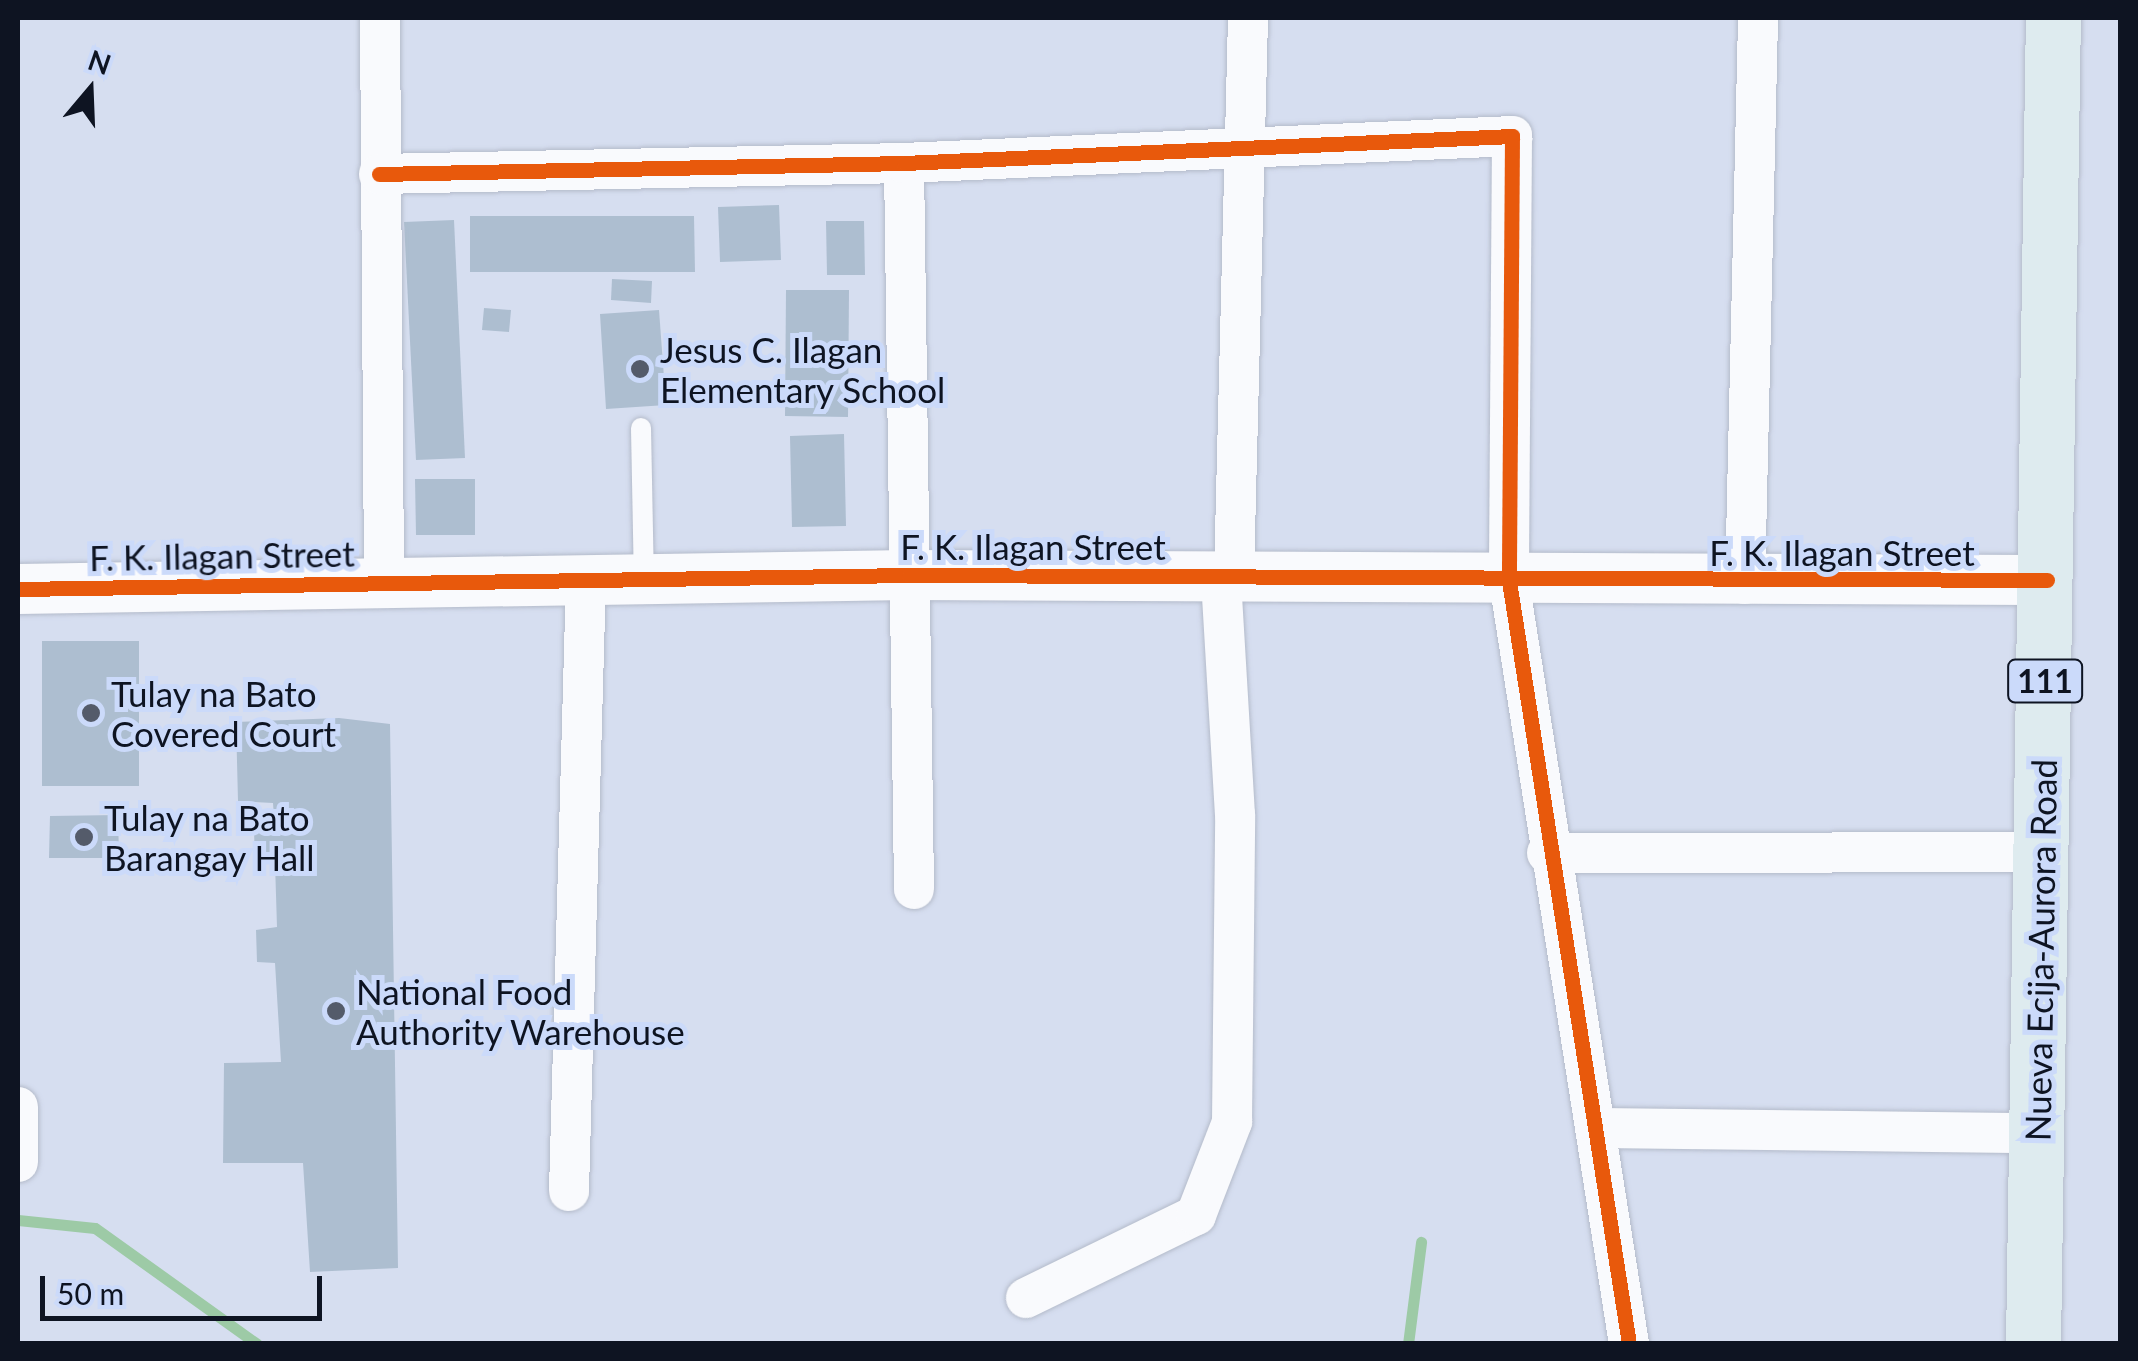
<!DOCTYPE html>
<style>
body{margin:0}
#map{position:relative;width:2138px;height:1361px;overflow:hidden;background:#d6def0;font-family:Lato,sans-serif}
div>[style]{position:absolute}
.stream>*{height:11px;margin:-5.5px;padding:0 5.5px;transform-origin:5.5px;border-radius:5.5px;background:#9dcaa6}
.building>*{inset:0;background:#adbed0}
.roads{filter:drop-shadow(0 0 2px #b4bbca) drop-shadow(0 0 2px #b4bbca)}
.service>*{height:20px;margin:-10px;padding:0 10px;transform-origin:10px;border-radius:10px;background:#f9fafd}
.minor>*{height:40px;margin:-20px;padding:0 20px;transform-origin:20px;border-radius:20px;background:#f9fafd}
.tertiary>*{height:50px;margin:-25px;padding:0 25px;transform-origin:25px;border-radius:25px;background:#f9fafd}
.primary>*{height:55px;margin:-27.5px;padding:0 27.5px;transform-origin:27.5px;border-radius:27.5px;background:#deebef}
.cycleway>*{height:15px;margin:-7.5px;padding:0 7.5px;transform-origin:7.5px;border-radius:7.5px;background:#e8590c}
.dots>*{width:28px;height:28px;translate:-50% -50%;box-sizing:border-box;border:5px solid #cbdafa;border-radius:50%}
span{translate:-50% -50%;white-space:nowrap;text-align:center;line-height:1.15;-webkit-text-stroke:10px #cbdafa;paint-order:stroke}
.shield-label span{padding:2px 8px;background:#cbdafa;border:2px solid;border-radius:8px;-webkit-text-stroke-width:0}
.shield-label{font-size:32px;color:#0e1422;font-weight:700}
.poi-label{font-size:35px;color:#0e1422}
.left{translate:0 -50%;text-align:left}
.street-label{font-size:35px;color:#0e1422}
.frame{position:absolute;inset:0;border:20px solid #0e1422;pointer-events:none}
.north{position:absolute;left:40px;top:40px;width:100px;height:100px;-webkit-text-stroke:8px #cbdafa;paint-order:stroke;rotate:19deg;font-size:28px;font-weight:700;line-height:40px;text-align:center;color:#0e1422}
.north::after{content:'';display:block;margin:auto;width:35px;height:45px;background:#0e1422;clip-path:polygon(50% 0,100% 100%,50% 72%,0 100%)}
.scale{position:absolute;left:40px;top:1276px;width:282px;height:45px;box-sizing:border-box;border:5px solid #0e1422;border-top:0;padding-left:12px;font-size:30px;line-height:35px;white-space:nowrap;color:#0e1422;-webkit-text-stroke:8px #cbdafa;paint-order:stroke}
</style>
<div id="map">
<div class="stream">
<div style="left:18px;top:1220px;width:77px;rotate:5.9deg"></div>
<div style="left:95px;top:1228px;width:199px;rotate:35.6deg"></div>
<div style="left:1408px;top:1344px;width:103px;rotate:-82.7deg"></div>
</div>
<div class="building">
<div style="clip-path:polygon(779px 205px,781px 260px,720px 262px,718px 207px)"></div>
<div style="clip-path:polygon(470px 216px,694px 216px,695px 272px,470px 272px)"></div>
<div style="clip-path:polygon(454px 220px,465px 458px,416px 460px,404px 222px)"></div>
<div style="clip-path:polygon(826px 221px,864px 221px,865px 275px,827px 275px)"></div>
<div style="clip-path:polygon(612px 279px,652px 281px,651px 303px,611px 300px)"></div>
<div style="clip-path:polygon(786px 290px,849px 290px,848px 417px,785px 416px)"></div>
<div style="clip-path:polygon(484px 308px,511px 310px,509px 332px,482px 330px)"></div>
<div style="clip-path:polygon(659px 310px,666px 405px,606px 409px,600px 314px)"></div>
<div style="clip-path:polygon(844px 434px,846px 526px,792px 527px,790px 436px)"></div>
<div style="clip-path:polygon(415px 479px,475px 479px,475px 535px,416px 535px)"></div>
<div style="clip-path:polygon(42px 641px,139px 641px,139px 786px,42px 786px)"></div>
<div style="clip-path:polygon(339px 718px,390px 724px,398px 1268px,310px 1272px,303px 1163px,223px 1163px,224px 1063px,281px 1062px,275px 963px,257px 962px,256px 930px,277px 927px,275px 863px,255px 862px,254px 831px,275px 833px,273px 803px,238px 801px,236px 722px)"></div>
<div style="clip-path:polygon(118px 815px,119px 858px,49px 858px,50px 816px)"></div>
</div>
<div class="roads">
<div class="service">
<div style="left:641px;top:428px;width:150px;rotate:88.9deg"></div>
</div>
<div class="minor">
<div style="left:380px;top:18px;width:564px;rotate:89.59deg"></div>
<div style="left:904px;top:163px;width:726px;rotate:89.21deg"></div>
<div style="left:379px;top:174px;width:525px;rotate:-1.2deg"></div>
<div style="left:904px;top:163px;width:609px;rotate:-2.54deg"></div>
<div style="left:1512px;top:136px;width:445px;rotate:90.4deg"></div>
<div style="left:1509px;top:581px;width:772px;rotate:81.06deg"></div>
<div style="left:1234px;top:575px;width:557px;rotate:-88.56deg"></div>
<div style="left:1745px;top:584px;width:566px;rotate:-88.68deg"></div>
<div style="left:1547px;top:853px;width:494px;rotate:-0.1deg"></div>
<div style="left:18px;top:1107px;width:55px;rotate:90deg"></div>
<div style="left:1600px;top:1128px;width:436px;rotate:0.7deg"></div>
<div style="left:569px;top:1191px;width:613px;rotate:-88.41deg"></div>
<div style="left:1026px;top:1298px;width:189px;rotate:-26deg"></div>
<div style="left:1196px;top:1215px;width:100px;rotate:-68.8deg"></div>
<div style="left:1232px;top:1122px;width:307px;rotate:-89.4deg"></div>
<div style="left:1235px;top:815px;width:237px;rotate:-93.4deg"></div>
</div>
<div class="tertiary">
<div style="left:18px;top:589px;width:891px;rotate:-0.9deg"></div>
<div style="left:909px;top:575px;width:1138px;rotate:0.25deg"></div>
</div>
<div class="primary">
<div style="left:2033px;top:1344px;width:1326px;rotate:-89.14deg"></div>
</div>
</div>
<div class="cycleway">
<div style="left:379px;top:174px;width:525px;rotate:-1.2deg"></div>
<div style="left:904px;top:163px;width:609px;rotate:-2.54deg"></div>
<div style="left:1512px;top:136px;width:445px;rotate:90.4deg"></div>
<div style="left:1509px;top:581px;width:772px;rotate:81.06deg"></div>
<div style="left:18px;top:589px;width:891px;rotate:-0.9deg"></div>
<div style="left:909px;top:575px;width:1138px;rotate:0.25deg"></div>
</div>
<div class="dots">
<div style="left:640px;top:369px;background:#545b6a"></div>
<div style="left:91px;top:713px;background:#545b6a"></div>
<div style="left:84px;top:837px;background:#545b6a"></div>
<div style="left:336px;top:1011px;background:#545b6a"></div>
</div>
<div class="shield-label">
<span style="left:2045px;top:681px">111</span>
</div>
<div class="poi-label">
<span class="left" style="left:660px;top:369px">Jesus C. Ilagan<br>Elementary School</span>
<span class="left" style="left:111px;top:713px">Tulay na Bato<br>Covered Court</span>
<span class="left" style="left:104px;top:837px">Tulay na Bato<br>Barangay Hall</span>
<span class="left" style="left:356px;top:1011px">National Food<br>Authority Warehouse</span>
</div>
<div class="street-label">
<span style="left:1033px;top:546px">F. K. Ilagan Street</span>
<span style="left:1842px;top:552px">F. K. Ilagan Street</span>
<span style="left:222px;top:555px;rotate:-1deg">F. K. Ilagan Street</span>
<span style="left:2040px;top:950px;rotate:-89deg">Nueva Ecija-Aurora Road</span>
</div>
<div class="frame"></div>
<div class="north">N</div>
<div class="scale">50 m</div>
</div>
